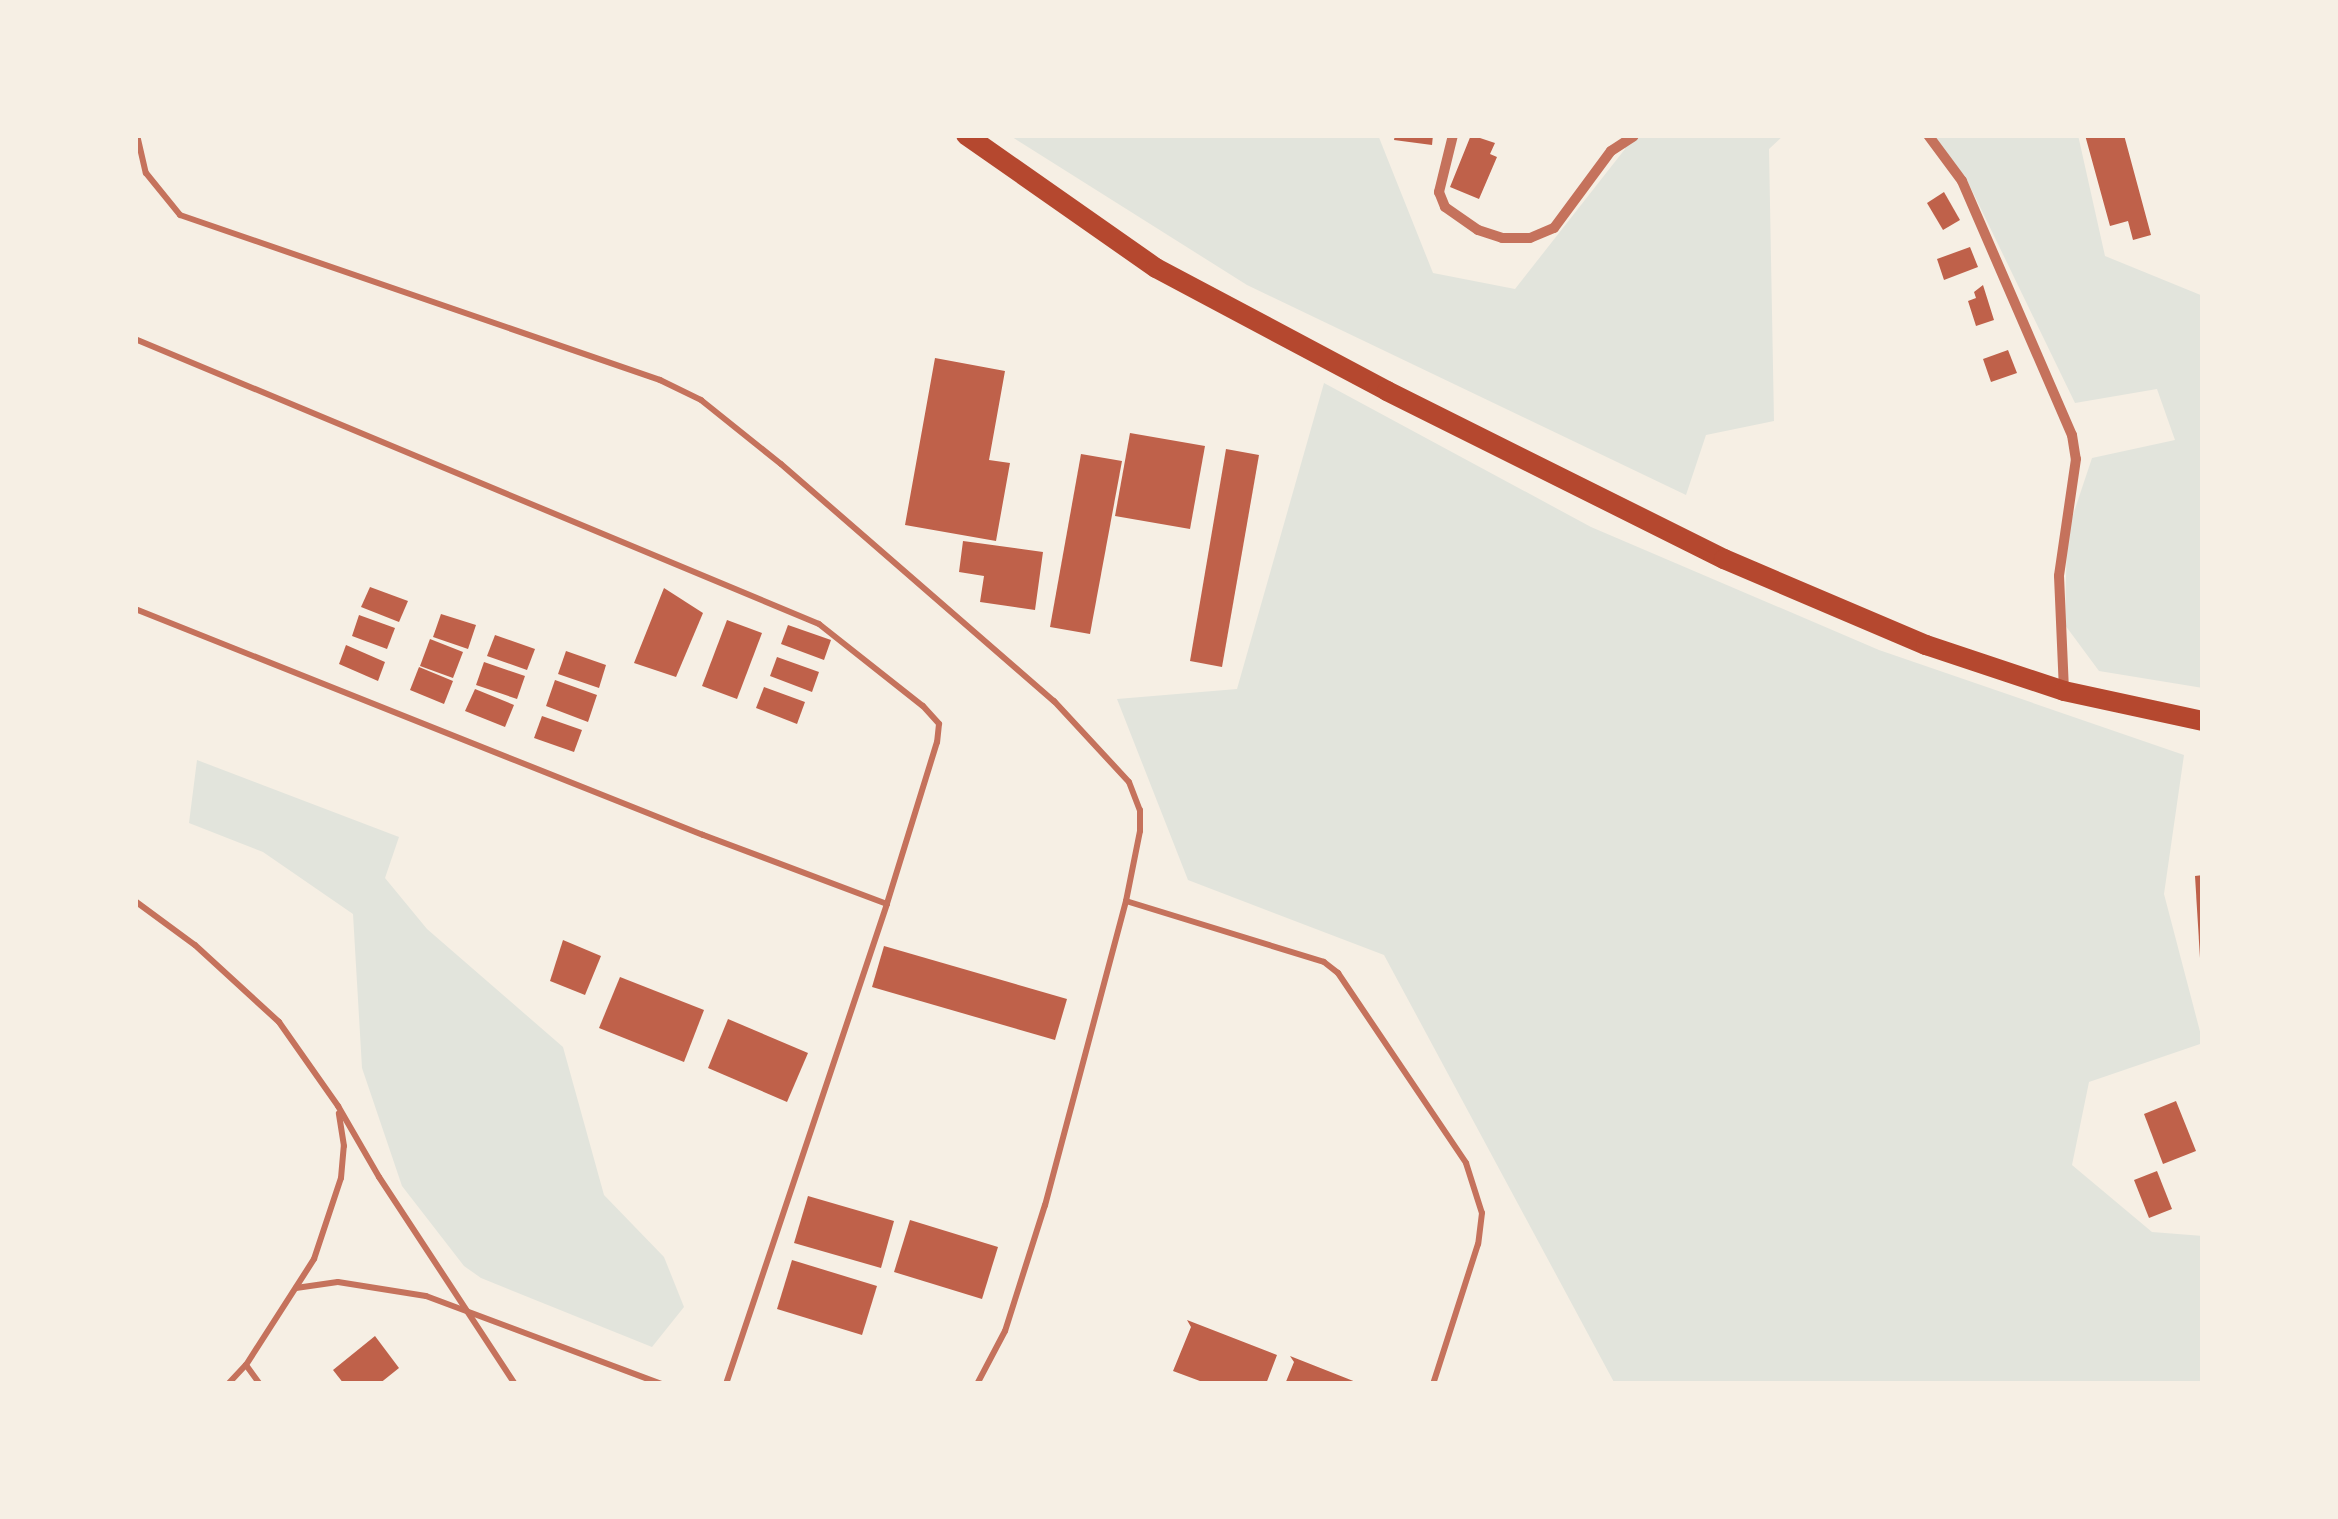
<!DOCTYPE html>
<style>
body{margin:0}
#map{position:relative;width:2338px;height:1519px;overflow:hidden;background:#f6efe4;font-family:"PT Sans Narrow",sans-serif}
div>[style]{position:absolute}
.green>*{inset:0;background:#e2e4dc}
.building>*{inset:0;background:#bf614a}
.service>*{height:6px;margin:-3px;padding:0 3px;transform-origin:3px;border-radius:3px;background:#c5725c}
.minor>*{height:10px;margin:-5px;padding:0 5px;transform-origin:5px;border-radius:5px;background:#c5725c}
.primary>*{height:20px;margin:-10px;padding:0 10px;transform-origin:10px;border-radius:10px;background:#b5482f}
span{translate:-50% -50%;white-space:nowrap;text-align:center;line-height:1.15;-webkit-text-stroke:8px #f6efe4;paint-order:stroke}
.frame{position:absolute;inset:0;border:138px solid #f6efe4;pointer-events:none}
</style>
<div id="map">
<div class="green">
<div style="clip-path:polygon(1009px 135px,1378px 135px,1433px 273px,1515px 289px,1625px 149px,1625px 135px,1784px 135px,1769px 149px,1774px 421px,1706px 435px,1686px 495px,1247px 285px)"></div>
<div style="clip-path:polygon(1924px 135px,2078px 135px,2105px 256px,2203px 296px,2203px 688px,2099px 671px,2065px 625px,2067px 533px,2092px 458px,2175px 440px,2157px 389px,2075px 403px,1965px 176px)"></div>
<div style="clip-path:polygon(1324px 383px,1591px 527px,1879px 650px,2184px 755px,2164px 894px,2203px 1043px,2089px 1082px,2072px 1165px,2152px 1232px,2203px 1236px,2203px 1384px,1615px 1384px,1384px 955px,1188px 880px,1117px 699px,1237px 689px)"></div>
<div style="clip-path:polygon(197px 760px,399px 837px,385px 878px,427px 929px,563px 1047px,604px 1195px,664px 1257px,684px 1307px,652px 1347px,481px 1278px,464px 1266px,402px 1186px,362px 1068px,353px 914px,263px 852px,189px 823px)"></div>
</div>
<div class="building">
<div style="clip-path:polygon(1395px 135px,1433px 135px,1432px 145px,1394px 140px)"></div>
<div style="clip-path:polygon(1471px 135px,1495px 143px,1490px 154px,1497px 157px,1479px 199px,1450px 187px)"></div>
<div style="clip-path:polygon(2085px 135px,2124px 135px,2151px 235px,2133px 240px,2128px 221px,2110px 226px)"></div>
<div style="clip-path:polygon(1944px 192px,1960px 220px,1943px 230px,1927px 203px)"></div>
<div style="clip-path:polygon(1970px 247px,1978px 267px,1944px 280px,1937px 259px)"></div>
<div style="clip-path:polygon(1983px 285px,1994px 320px,1976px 326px,1968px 301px,1976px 298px,1974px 292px)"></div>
<div style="clip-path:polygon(2008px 350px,2017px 373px,1991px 382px,1983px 359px)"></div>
<div style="clip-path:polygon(935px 358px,1005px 371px,989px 460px,1010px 463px,996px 541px,905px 525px)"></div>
<div style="clip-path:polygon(1130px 433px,1205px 446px,1190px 529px,1115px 516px)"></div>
<div style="clip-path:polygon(1226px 449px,1259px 455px,1222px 667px,1190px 661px)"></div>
<div style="clip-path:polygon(1081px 454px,1122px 461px,1090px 634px,1050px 627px)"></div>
<div style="clip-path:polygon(963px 541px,1043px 552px,1035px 610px,980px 602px,984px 576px,959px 572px)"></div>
<div style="clip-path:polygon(370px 587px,408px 601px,399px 622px,361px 607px)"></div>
<div style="clip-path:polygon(664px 588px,703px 613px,676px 677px,634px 663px)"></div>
<div style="clip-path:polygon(441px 614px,476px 625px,468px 649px,433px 637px)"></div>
<div style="clip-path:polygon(359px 615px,395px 628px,387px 649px,352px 636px)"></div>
<div style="clip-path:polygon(727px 620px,762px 633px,737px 699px,702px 686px)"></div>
<div style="clip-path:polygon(788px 625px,831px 640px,824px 660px,781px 644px)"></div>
<div style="clip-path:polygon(495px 635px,535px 649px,527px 670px,487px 656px)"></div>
<div style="clip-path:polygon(430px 639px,463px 652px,453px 678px,420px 666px)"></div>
<div style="clip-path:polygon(346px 645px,385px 662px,378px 681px,339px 664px)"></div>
<div style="clip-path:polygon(566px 651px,606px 665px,599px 688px,558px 674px)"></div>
<div style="clip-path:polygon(777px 657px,819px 672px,812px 692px,770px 676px)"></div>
<div style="clip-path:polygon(484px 662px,525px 676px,517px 699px,476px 685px)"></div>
<div style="clip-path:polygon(419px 667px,453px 681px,444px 704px,410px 690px)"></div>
<div style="clip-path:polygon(555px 680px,597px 695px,588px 722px,546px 706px)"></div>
<div style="clip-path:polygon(764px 687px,805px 702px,797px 724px,756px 708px)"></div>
<div style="clip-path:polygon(475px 689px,514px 705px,505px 727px,465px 711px)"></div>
<div style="clip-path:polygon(542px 716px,582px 730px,574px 752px,534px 738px)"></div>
<div style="clip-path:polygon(2203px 875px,2203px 958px,2200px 958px,2195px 876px)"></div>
<div style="clip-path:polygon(563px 940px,601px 956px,585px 995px,550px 981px)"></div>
<div style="clip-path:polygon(884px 946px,1067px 999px,1055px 1040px,872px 987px)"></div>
<div style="clip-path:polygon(620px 977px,704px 1010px,684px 1062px,599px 1028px)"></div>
<div style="clip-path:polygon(728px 1019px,808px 1053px,787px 1102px,708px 1068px)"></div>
<div style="clip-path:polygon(2176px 1101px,2196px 1151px,2163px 1164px,2144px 1114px)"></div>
<div style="clip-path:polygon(2157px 1171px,2172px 1209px,2149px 1218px,2134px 1180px)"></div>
<div style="clip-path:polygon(808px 1196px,894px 1221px,881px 1268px,794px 1243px)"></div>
<div style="clip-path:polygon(910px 1220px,998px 1247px,982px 1299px,894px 1272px)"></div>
<div style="clip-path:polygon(792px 1260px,877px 1286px,862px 1335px,777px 1309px)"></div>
<div style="clip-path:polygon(1187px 1320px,1277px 1355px,1266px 1384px,1208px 1384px,1173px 1371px,1191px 1327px)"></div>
<div style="clip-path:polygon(375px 1336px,399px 1368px,379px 1384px,344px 1384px,333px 1370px)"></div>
<div style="clip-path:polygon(1290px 1356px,1361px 1384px,1285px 1384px,1294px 1362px)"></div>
</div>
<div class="service">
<div style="left:137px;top:135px;width:39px;rotate:77deg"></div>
<div style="left:146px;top:173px;width:54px;rotate:51deg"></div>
<div style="left:180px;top:215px;width:508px;rotate:18.97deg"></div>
<div style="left:660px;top:380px;width:46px;rotate:26deg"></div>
<div style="left:701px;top:400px;width:102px;rotate:38.7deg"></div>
<div style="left:781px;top:464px;width:362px;rotate:41deg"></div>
<div style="left:1054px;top:701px;width:110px;rotate:47.2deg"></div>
<div style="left:1129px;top:782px;width:30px;rotate:69deg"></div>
<div style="left:1140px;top:810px;width:21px;rotate:90deg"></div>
<div style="left:1140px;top:831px;width:71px;rotate:101.3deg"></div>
<div style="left:1126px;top:901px;width:315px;rotate:104.9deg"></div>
<div style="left:1045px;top:1205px;width:132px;rotate:107.6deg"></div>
<div style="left:1005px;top:1331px;width:60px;rotate:117.8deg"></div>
<div style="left:135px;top:339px;width:741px;rotate:22.62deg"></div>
<div style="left:819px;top:624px;width:132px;rotate:38.3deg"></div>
<div style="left:923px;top:706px;width:24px;rotate:48deg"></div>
<div style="left:939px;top:724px;width:18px;rotate:96deg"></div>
<div style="left:937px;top:742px;width:170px;rotate:107.2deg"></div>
<div style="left:887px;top:904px;width:197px;rotate:-159.4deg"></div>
<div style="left:703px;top:835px;width:611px;rotate:-158.3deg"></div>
<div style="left:135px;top:901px;width:74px;rotate:36.3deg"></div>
<div style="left:195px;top:945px;width:114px;rotate:42.5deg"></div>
<div style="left:279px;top:1022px;width:103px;rotate:54.9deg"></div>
<div style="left:338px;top:1106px;width:82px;rotate:60deg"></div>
<div style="left:379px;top:1177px;width:248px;rotate:56.7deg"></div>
<div style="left:1126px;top:901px;width:207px;rotate:17.1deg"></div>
<div style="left:1324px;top:962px;width:18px;rotate:38deg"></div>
<div style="left:1338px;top:973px;width:229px;rotate:56deg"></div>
<div style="left:1466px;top:1163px;width:52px;rotate:72.3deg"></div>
<div style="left:1482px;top:1213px;width:31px;rotate:97deg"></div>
<div style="left:1478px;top:1244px;width:147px;rotate:107.8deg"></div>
<div style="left:296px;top:1288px;width:42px;rotate:-8.1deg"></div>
<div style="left:338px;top:1282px;width:89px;rotate:9deg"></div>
<div style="left:426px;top:1296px;width:251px;rotate:20.5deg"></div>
<div style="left:246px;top:1365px;width:24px;rotate:54deg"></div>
<div style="left:228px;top:1384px;width:26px;rotate:-47deg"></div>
<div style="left:246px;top:1365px;width:126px;rotate:-57.3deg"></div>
<div style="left:314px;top:1259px;width:85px;rotate:-71.6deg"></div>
<div style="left:341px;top:1178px;width:32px;rotate:-85deg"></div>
<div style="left:344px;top:1146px;width:33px;rotate:-99deg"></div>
<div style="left:726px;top:1384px;width:506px;rotate:-71.46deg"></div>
</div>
<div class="minor">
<div style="left:1453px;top:135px;width:59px;rotate:103.8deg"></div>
<div style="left:1439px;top:192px;width:16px;rotate:68deg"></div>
<div style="left:1445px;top:207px;width:40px;rotate:34.9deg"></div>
<div style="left:1478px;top:230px;width:25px;rotate:18deg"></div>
<div style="left:1502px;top:238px;width:28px"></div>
<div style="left:1530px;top:238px;width:26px;rotate:-23deg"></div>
<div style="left:1554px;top:228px;width:96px;rotate:-53.5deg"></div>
<div style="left:1611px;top:151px;width:27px;rotate:-33deg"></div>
<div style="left:1928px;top:135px;width:57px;rotate:53.5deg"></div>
<div style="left:1962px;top:181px;width:277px;rotate:66.6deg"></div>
<div style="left:2072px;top:435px;width:24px;rotate:81deg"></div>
<div style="left:2076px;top:459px;width:118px;rotate:98.3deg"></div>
<div style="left:2059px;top:576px;width:114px;rotate:87.5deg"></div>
</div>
<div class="primary">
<div style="left:966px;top:135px;width:232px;rotate:35deg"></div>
<div style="left:1156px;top:268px;width:262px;rotate:28deg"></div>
<div style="left:1387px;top:391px;width:377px;rotate:26.5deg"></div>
<div style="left:1724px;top:559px;width:220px;rotate:23.1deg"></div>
<div style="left:1926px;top:645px;width:145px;rotate:18.4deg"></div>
<div style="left:2064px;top:691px;width:142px;rotate:12.2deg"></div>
</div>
<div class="frame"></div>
</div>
